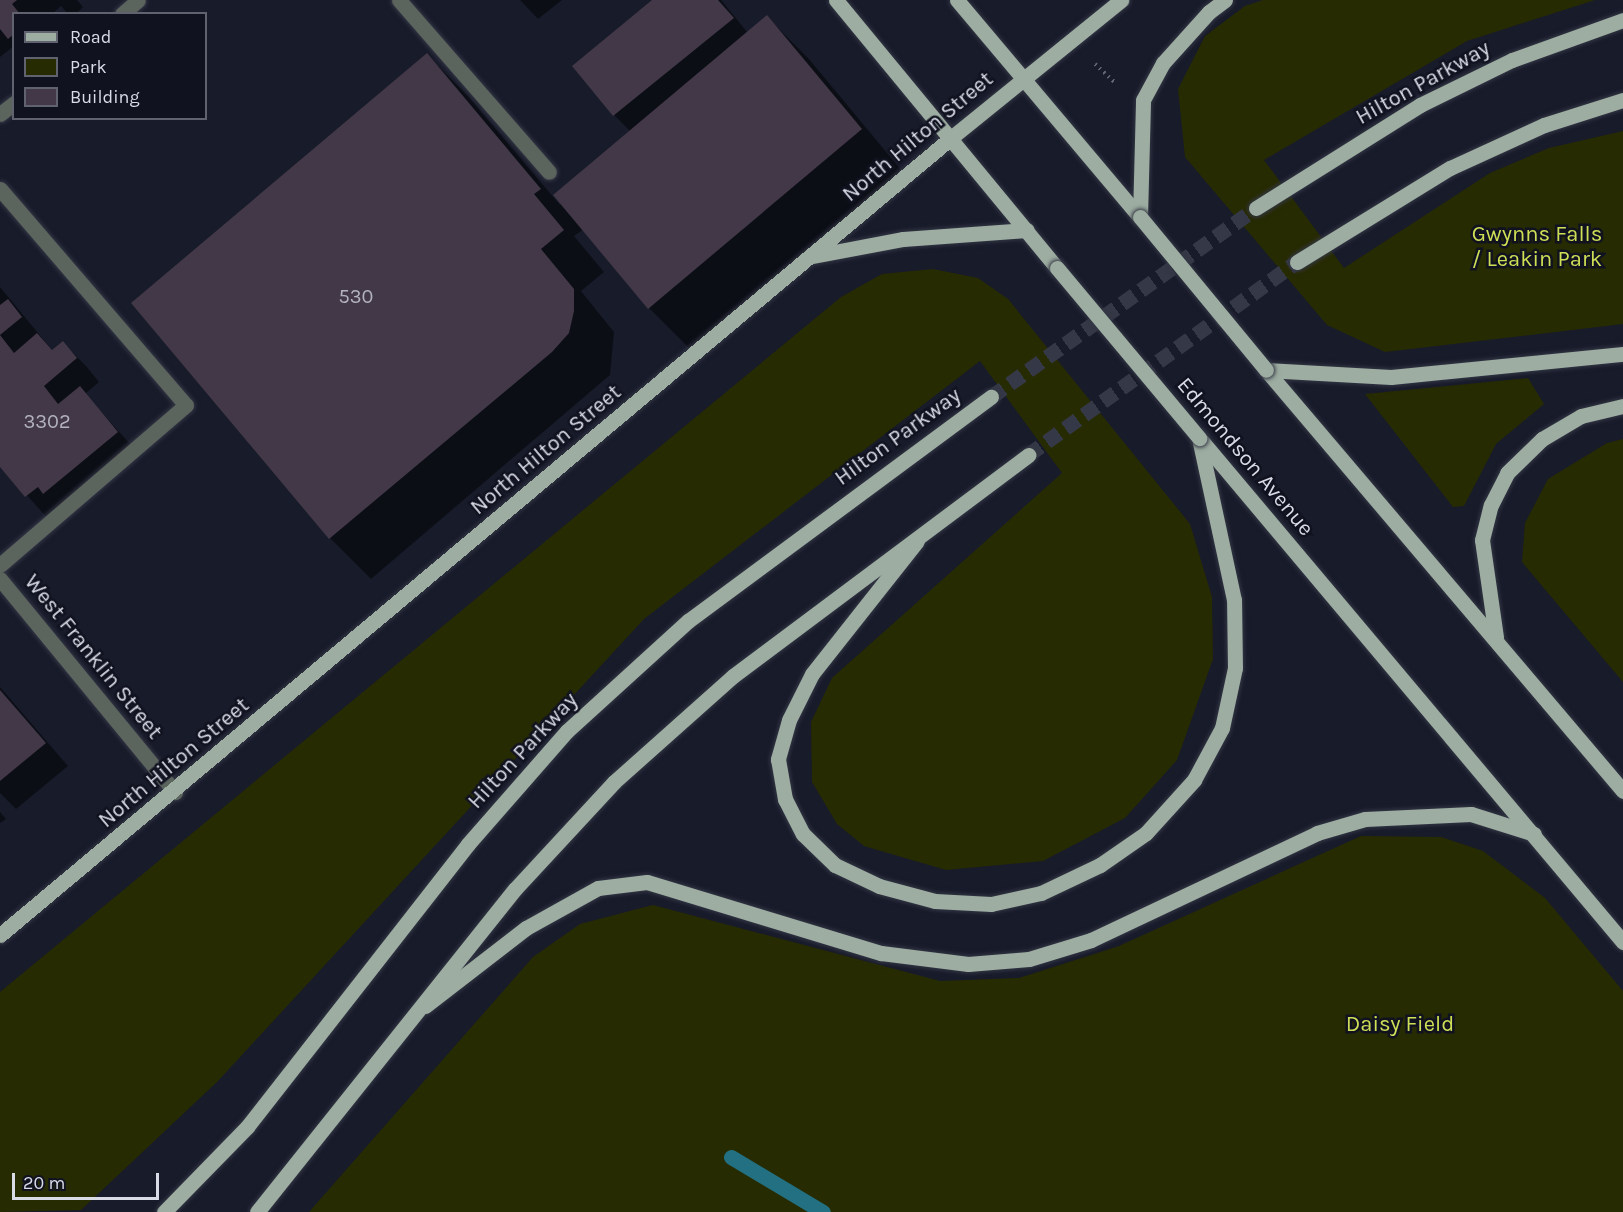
<!DOCTYPE html>
<style>
body{margin:0}
#map{position:relative;width:1623px;height:1212px;overflow:hidden;background:#181b2a;font-family:Karla,sans-serif}
div>[style]{position:absolute}
.green>*{inset:0;background:#272b02}
.shadow>*{inset:0;background:#0007}
.stream>*{height:15px;margin:-7.5px;padding:0 7.5px;transform-origin:7.5px;border-radius:7.5px;background:#227081}
.building>*{inset:0;background:#423847}
.primary-tunnel>*{height:15px;margin-top:-7.5px;transform-origin:0;background:repeating-linear-gradient(90deg,#353846 0 15px,transparent 0 23px)}
.path>*{height:4px;margin-top:-2px;transform-origin:0;background:repeating-linear-gradient(90deg,#606370 0 1.5px,transparent 0 6px)}
.roads{filter:drop-shadow(0 0 2px #333644) drop-shadow(0 0 2px #333644)}
.service>*{height:15px;margin:-7.5px;padding:0 7.5px;transform-origin:7.5px;border-radius:7.5px;background:#5c645e}
.minor>*{height:15px;margin:-7.5px;padding:0 7.5px;transform-origin:7.5px;border-radius:7.5px;background:#5c645e}
.primary>*{height:15px;margin:-7.5px;padding:0 7.5px;transform-origin:7.5px;border-radius:7.5px;background:#9dada1}
.bridges{filter:drop-shadow(0 0 2px #333644) drop-shadow(0 0 2px #333644)}
.primary-bridge>*{height:15px;margin:-7.5px;padding:0 7.5px;transform-origin:7.5px;border-radius:7.5px;background:#9dada1}
span{translate:-50% -50%;white-space:nowrap;text-align:center;line-height:1.15;-webkit-text-stroke:5px #101220;paint-order:stroke}
.number-label{font-size:20px;color:#b3b2be}
.number-label span{-webkit-text-stroke-width:0}
.street-label{font-size:22px;color:#d9dbe6}
.park-label{font-size:22px;color:#cede55}
.legend{position:absolute;left:12px;top:12px;width:195px;height:108px;box-sizing:border-box;background:#101220;border:2px solid #60626f;margin:0;padding:8px 10px;list-style:none;font-size:18px;color:#d9dbe6}
.legend li{display:flex;align-items:center;gap:12px;height:30px}
.legend b{width:30px;border:2px solid #60626f}
.scale{position:absolute;left:12px;top:1173px;width:147px;height:27px;box-sizing:border-box;border:3px solid #d9dbe6;border-top:0;padding-left:8px;font-size:18px;line-height:21px;white-space:nowrap;color:#d9dbe6;-webkit-text-stroke:4px #101220;paint-order:stroke}
</style>
<div id="map">
<div class="green">
<div style="clip-path:polygon(1263px 0,1595px 0,1467px 41px,1264px 160px,1344px 268px,1490px 173px,1549px 148px,1623px 131px,1623px 324px,1385px 352px,1327px 325px,1185px 157px,1178px 89px,1205px 36px,1245px 6px)"></div>
<div style="clip-path:polygon(933px 269px,978px 278px,1008px 299px,1190px 524px,1212px 597px,1213px 659px,1177px 760px,1125px 818px,1043px 861px,946px 870px,864px 846px,837px 824px,812px 782px,811px 722px,832px 678px,1062px 473px,980px 361px,644px 619px,217px 1082px,81px 1210px,0 1212px,0 992px,841px 297px,882px 274px)"></div>
<div style="clip-path:polygon(1528px 378px,1544px 404px,1496px 444px,1464px 506px,1453px 507px,1365px 394px)"></div>
<div style="clip-path:polygon(1623px 439px,1623px 682px,1522px 562px,1525px 523px,1548px 479px,1607px 443px)"></div>
<div style="clip-path:polygon(1361px 836px,1441px 837px,1483px 851px,1545px 898px,1623px 991px,1623px 1212px,309px 1212px,533px 957px,580px 924px,653px 905px,940px 981px,1019px 978px,1119px 946px)"></div>
</div>
<div class="shadow">
<div style="clip-path:polygon(0 0,77px 0,83px 7px,76px 14px,68px 14px,61px 6px,52px 14px,14px 14px,14px 46px,0 57px)"></div>
<div style="clip-path:polygon(520px 0,562px 0,538px 19px)"></div>
<div style="clip-path:polygon(653px 0,721px 0,748px 33px,767px 17px,809px 59px,902px 171px,690px 349px,649px 308px,584px 229px,574px 236px,604px 272px,581px 291px,614px 332px,610px 375px,371px 579px,330px 538px,427px 55px,468px 96px,560px 205px,631px 132px,614px 115px)"></div>
<div style="clip-path:polygon(0 287px,53px 351px,63px 343px,86px 366px,99px 382px,85px 394px,140px 455px,67px 516px,49px 520px,0 465px)"></div>
<div style="clip-path:polygon(0 687px,68px 766px,16px 809px,0 793px)"></div>
<div style="clip-path:polygon(0 812px,6px 819px,0 823px)"></div>
</div>
<div class="stream">
<div style="left:731px;top:1157px;width:107px;rotate:30.9deg"></div>
</div>
<div class="building">
<div style="clip-path:polygon(0 0,17px 0,12px 4px,20px 14px,14px 14px,14px 34px,8px 39px,0 29px)"></div>
<div style="clip-path:polygon(652px 0,718px 0,734px 18px,613px 116px,572px 66px)"></div>
<div style="clip-path:polygon(767px 15px,862px 129px,648px 309px,553px 195px)"></div>
<div style="clip-path:polygon(427px 53px,541px 189px,534px 194px,564px 230px,541px 249px,574px 289px,574px 311px,569px 333px,552px 352px,329px 539px,131px 303px)"></div>
<div style="clip-path:polygon(8px 299px,22px 317px,0 335px,14px 353px,37px 333px,52px 350px,63px 341px,77px 358px,44px 386px,58px 404px,80px 386px,118px 432px,43px 494px,38px 487px,25px 497px,0 467px,0 305px)"></div>
<div style="clip-path:polygon(0 690px,46px 743px,0 781px)"></div>
</div>
<div class="primary-tunnel">
<div style="left:991px;top:397px;width:325px;rotate:-35.5deg"></div>
<div style="left:1028px;top:455px;width:331px;rotate:-35.7deg"></div>
</div>
<div class="path">
<div style="left:1095px;top:64px;width:26px;rotate:43deg"></div>
</div>
<div class="roads">
<div class="service">
<div style="left:399px;top:0;width:228px;rotate:48.9deg"></div>
<div style="left:122px;top:14px;width:21px;rotate:-41deg"></div>
<div style="left:0;top:114px;width:18px;rotate:-38deg"></div>
<div style="left:0;top:189px;width:285px;rotate:49.3deg"></div>
<div style="left:186px;top:405px;width:245px;rotate:139.3deg"></div>
</div>
<div class="minor">
<div style="left:0;top:579px;width:276px;rotate:50.6deg"></div>
</div>
<div class="primary">
<div style="left:836px;top:0;width:347px;rotate:50.5deg"></div>
<div style="left:957px;top:0;width:284px;rotate:49.9deg"></div>
<div style="left:1256px;top:208px;width:194px;rotate:-32.1deg"></div>
<div style="left:1420px;top:105px;width:102px;rotate:-26.1deg"></div>
<div style="left:1512px;top:60px;width:118px;rotate:-19.8deg"></div>
<div style="left:1140px;top:217px;width:117px;rotate:-88.5deg"></div>
<div style="left:1143px;top:100px;width:42px;rotate:-61.6deg"></div>
<div style="left:1163px;top:63px;width:69px;rotate:-48deg"></div>
<div style="left:1209px;top:12px;width:20px;rotate:-37deg"></div>
<div style="left:813px;top:256px;width:92px;rotate:-10.7deg"></div>
<div style="left:903px;top:239px;width:124px;rotate:-4.2deg"></div>
<div style="left:1297px;top:262px;width:180px;rotate:-31.6deg"></div>
<div style="left:1450px;top:168px;width:103px;rotate:-24.6deg"></div>
<div style="left:1544px;top:125px;width:83px;rotate:-17.6deg"></div>
<div style="left:1266px;top:370px;width:552px;rotate:49.7deg"></div>
<div style="left:1266px;top:370px;width:125px;rotate:3.2deg"></div>
<div style="left:1391px;top:377px;width:233px;rotate:-5.7deg"></div>
<div style="left:1201px;top:440px;width:656px;rotate:49.95deg"></div>
<div style="left:917px;top:541px;width:169px;rotate:128.3deg"></div>
<div style="left:812px;top:674px;width:51px;rotate:116.6deg"></div>
<div style="left:789px;top:720px;width:41px;rotate:105.8deg"></div>
<div style="left:778px;top:759px;width:41px;rotate:80.1deg"></div>
<div style="left:785px;top:799px;width:39px;rotate:63deg"></div>
<div style="left:803px;top:834px;width:45px;rotate:44.1deg"></div>
<div style="left:835px;top:865px;width:49px;rotate:25.5deg"></div>
<div style="left:879px;top:886px;width:58px;rotate:15deg"></div>
<div style="left:935px;top:901px;width:56px;rotate:3.1deg"></div>
<div style="left:991px;top:904px;width:51px;rotate:-12.4deg"></div>
<div style="left:1041px;top:893px;width:65px;rotate:-25.4deg"></div>
<div style="left:1100px;top:865px;width:56px;rotate:-34.8deg"></div>
<div style="left:1146px;top:833px;width:72px;rotate:-47.8deg"></div>
<div style="left:1194px;top:780px;width:59px;rotate:-61.7deg"></div>
<div style="left:1222px;top:728px;width:61px;rotate:-77.8deg"></div>
<div style="left:1235px;top:668px;width:68px;rotate:-90.8deg"></div>
<div style="left:1234px;top:600px;width:166px;rotate:-102.2deg"></div>
<div style="left:1496px;top:637px;width:98px;rotate:-98.2deg"></div>
<div style="left:1482px;top:540px;width:36px;rotate:-76deg"></div>
<div style="left:1491px;top:505px;width:36px;rotate:-63deg"></div>
<div style="left:1507px;top:473px;width:49px;rotate:-44.2deg"></div>
<div style="left:1542px;top:439px;width:45px;rotate:-30.5deg"></div>
<div style="left:1581px;top:416px;width:43px;rotate:-13.4deg"></div>
<div style="left:0;top:935px;width:1242px;rotate:-39.97deg"></div>
<div style="left:952px;top:137px;width:218px;rotate:-39deg"></div>
<div style="left:425px;top:1006px;width:128px;rotate:-37.7deg"></div>
<div style="left:526px;top:928px;width:82px;rotate:-29.1deg"></div>
<div style="left:598px;top:888px;width:49px;rotate:-7deg"></div>
<div style="left:647px;top:882px;width:245px;rotate:16.9deg"></div>
<div style="left:881px;top:953px;width:88px;rotate:7.2deg"></div>
<div style="left:968px;top:964px;width:61px;rotate:-4.7deg"></div>
<div style="left:1029px;top:959px;width:65px;rotate:-17deg"></div>
<div style="left:1091px;top:940px;width:250px;rotate:-25.3deg"></div>
<div style="left:1317px;top:833px;width:50px;rotate:-16.3deg"></div>
<div style="left:1365px;top:819px;width:106px;rotate:-2.7deg"></div>
<div style="left:1471px;top:814px;width:66px;rotate:17.6deg"></div>
<div style="left:164px;top:1212px;width:119px;rotate:-45.7deg"></div>
<div style="left:247px;top:1127px;width:359px;rotate:-52deg"></div>
<div style="left:468px;top:844px;width:150px;rotate:-48.8deg"></div>
<div style="left:567px;top:731px;width:164px;rotate:-42.3deg"></div>
<div style="left:688px;top:621px;width:377px;rotate:-36.5deg"></div>
<div style="left:257px;top:1212px;width:413px;rotate:-51.4deg"></div>
<div style="left:515px;top:889px;width:146px;rotate:-47.2deg"></div>
<div style="left:614px;top:782px;width:159px;rotate:-41.7deg"></div>
<div style="left:733px;top:676px;width:369px;rotate:-36.8deg"></div>
</div>
</div>
<div class="bridges">
<div class="primary-bridge">
<div style="left:1140px;top:217px;width:198px;rotate:50.5deg"></div>
<div style="left:1057px;top:268px;width:222px;rotate:50.1deg"></div>
</div>
</div>
<div class="number-label">
<span style="left:356px;top:296px">530</span>
<span style="left:47px;top:421px">3302</span>
</div>
<div class="street-label">
<span style="left:1423px;top:83px;rotate:-29deg">Hilton Parkway</span>
<span style="left:918px;top:137px;rotate:-40deg">North Hilton Street</span>
<span style="left:898px;top:437px;rotate:-36deg">Hilton Parkway</span>
<span style="left:546px;top:450px;rotate:-40deg">North Hilton Street</span>
<span style="left:1245px;top:457px;rotate:50deg">Edmondson Avenue</span>
<span style="left:93px;top:657px;rotate:51deg">West Franklin Street</span>
<span style="left:523px;top:751px;rotate:-47deg">Hilton Parkway</span>
<span style="left:174px;top:763px;rotate:-40deg">North Hilton Street</span>
</div>
<div class="park-label">
<span style="left:1537px;top:247px">Gwynns Falls<br>/ Leakin Park</span>
<span style="left:1400px;top:1025px">Daisy Field</span>
</div>
<ul class="legend">
<li><b style="height:8px;background:#9dada1"></b>Road</li>
<li><b style="height:16px;background:#272b02"></b>Park</li>
<li><b style="height:16px;background:#423847"></b>Building</li>
</ul>
<div class="scale">20 m</div>
</div>
